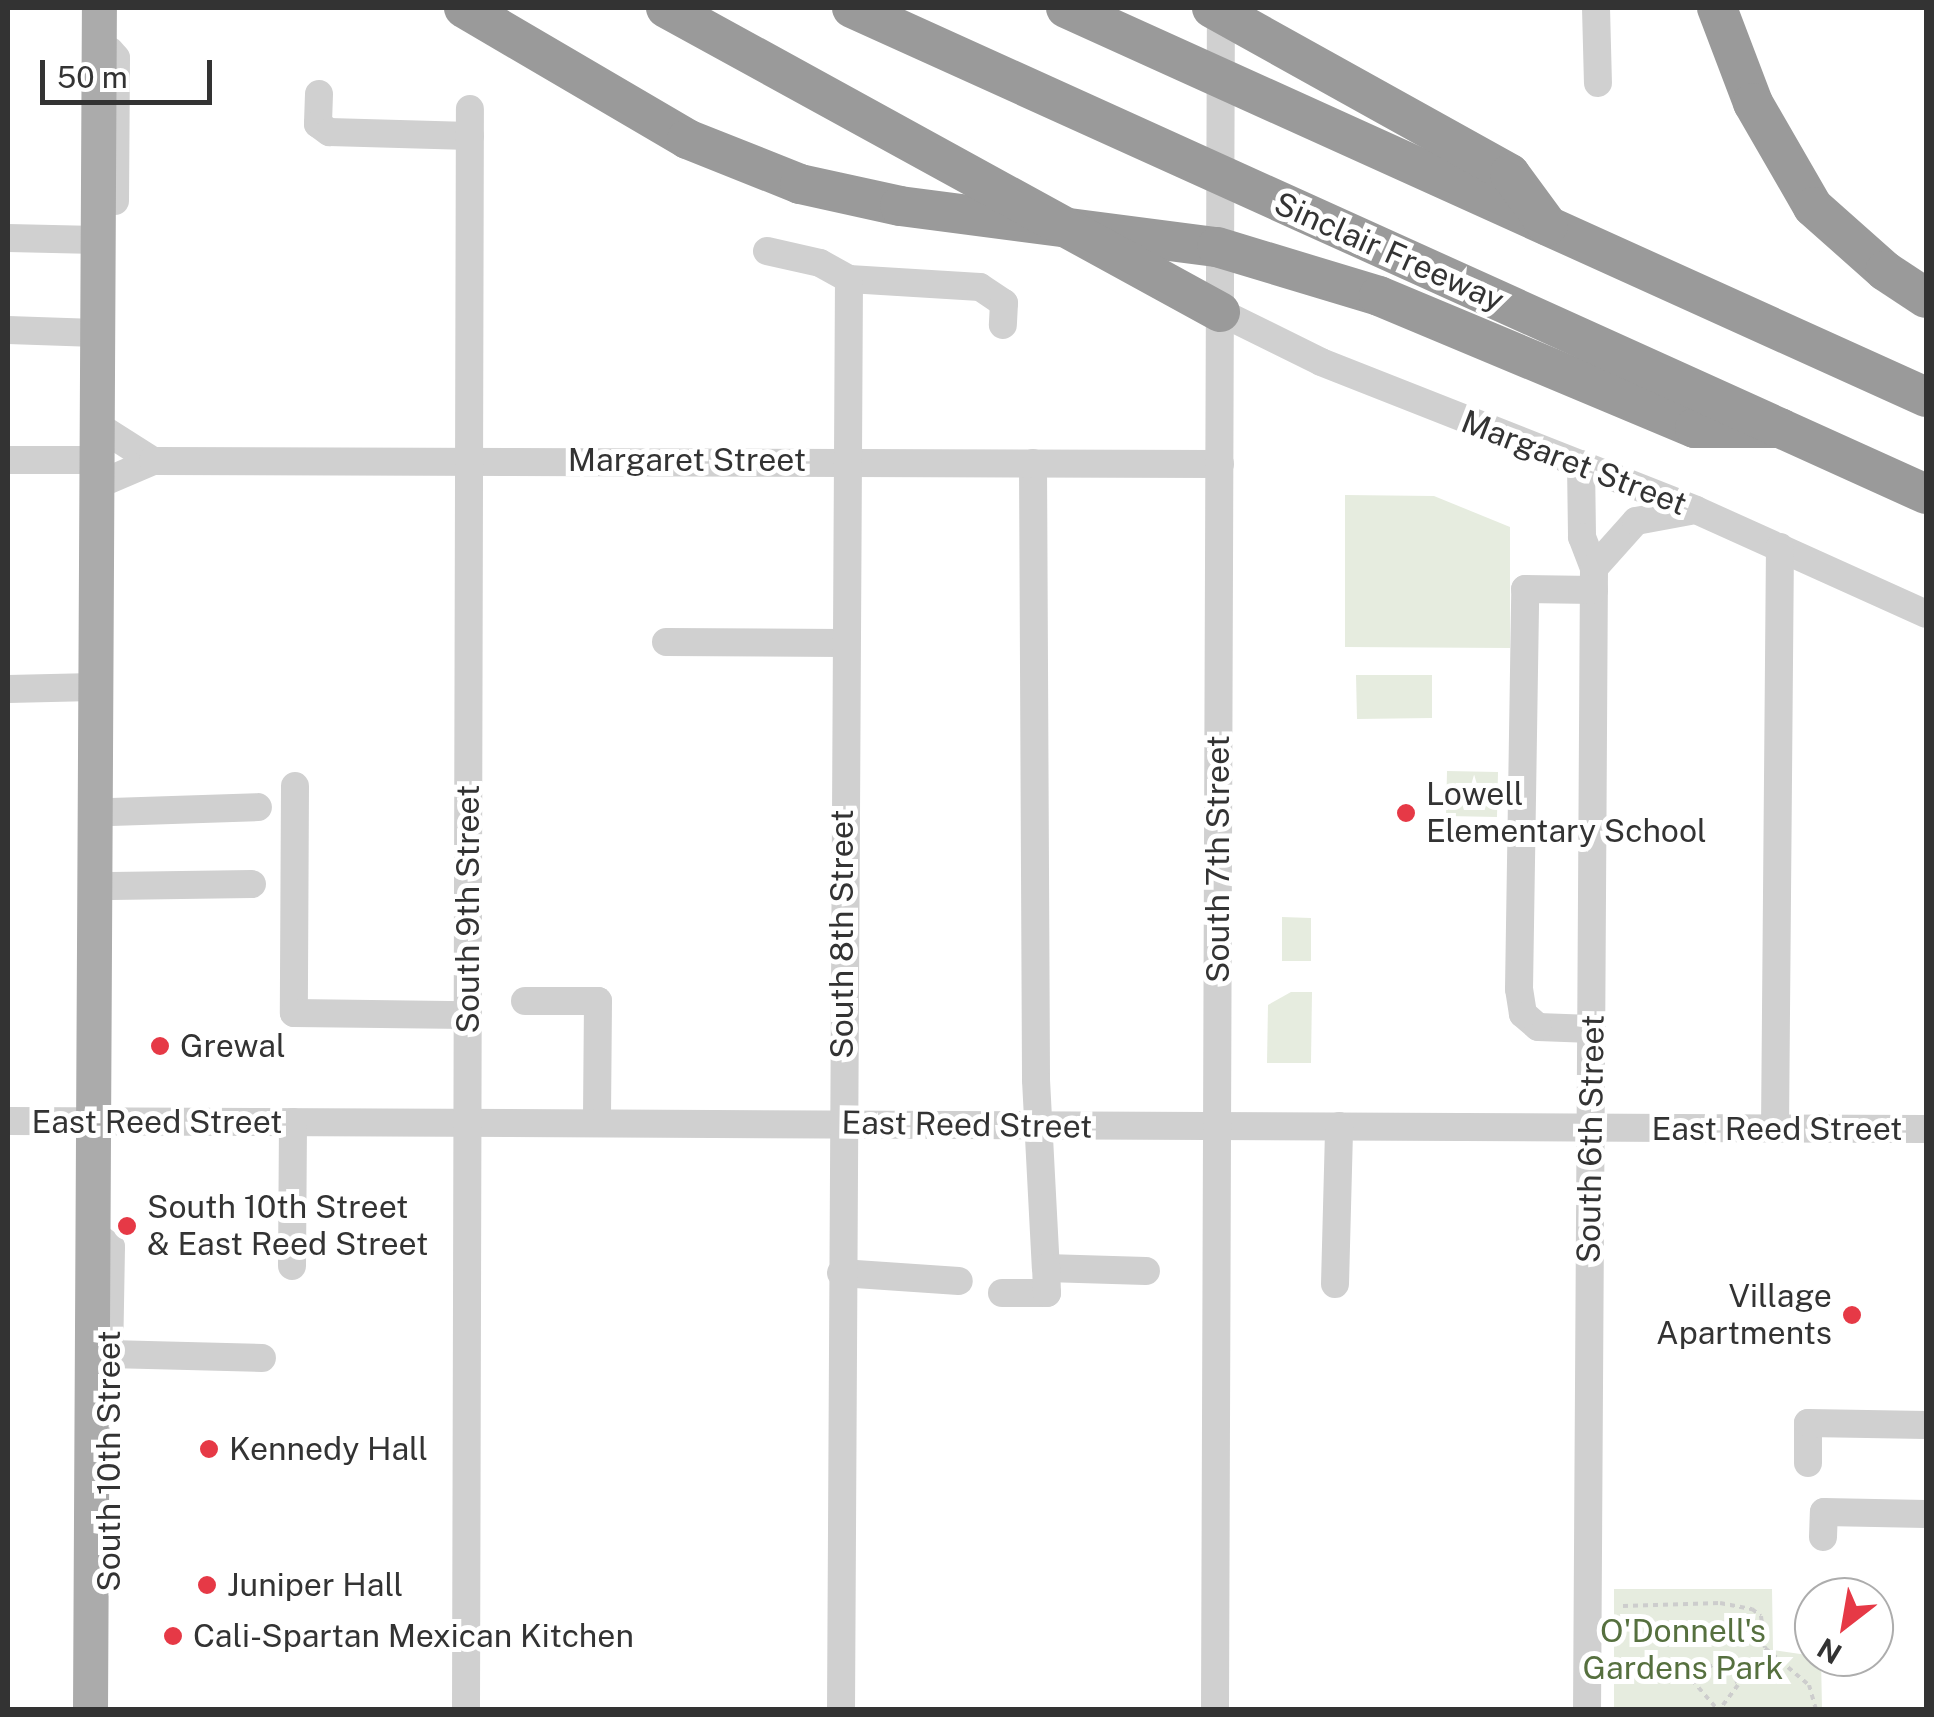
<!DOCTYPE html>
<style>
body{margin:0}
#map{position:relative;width:1934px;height:1717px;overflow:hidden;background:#fff;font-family:"Public Sans",sans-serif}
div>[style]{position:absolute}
.green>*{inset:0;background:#e6ecdf}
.path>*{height:4px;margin-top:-2px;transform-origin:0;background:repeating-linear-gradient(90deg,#cdcdcd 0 5px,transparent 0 10px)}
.minor>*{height:28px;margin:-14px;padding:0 14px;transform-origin:14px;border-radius:14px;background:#d0d0d0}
.major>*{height:35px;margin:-17.5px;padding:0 17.5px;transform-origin:17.5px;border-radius:17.5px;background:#ababab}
.highway>*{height:40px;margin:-20px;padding:0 20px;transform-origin:20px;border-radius:20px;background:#9a9a9a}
.dots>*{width:28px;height:28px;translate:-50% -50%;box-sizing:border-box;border:5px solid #fff;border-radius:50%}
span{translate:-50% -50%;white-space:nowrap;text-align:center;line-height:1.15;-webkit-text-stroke:10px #fff;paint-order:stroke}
.street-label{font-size:32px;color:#333}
.poi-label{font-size:32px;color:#333}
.left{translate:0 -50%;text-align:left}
.right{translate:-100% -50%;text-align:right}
.park-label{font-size:32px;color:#56703f}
.frame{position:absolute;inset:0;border:10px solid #333;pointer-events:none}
.north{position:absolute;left:1794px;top:1577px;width:100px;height:100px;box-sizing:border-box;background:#fff;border:2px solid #adadad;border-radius:50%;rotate:211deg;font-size:28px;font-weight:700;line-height:40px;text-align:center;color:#333}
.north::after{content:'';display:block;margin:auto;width:35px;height:45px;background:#e63946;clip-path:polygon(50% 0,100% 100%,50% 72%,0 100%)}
.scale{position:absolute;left:40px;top:60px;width:172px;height:45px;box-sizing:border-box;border:5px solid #333;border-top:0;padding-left:12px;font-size:30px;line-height:35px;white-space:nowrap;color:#333;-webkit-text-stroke:8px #fff;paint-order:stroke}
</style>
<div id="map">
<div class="green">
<div style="clip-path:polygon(1345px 495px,1434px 496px,1510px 527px,1510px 648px,1345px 647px)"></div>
<div style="clip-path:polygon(1356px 675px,1432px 675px,1432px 718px,1357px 719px)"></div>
<div style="clip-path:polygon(1447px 771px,1498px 772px,1497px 817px,1446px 816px)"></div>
<div style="clip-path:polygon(1282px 917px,1311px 918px,1311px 961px,1282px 961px)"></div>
<div style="clip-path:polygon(1291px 992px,1312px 992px,1311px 1063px,1267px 1063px,1268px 1005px)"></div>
<div style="clip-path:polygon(1614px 1589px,1772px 1589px,1773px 1650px,1821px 1657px,1822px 1709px,1614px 1709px)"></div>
</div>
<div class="path">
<div style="left:1623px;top:1606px;width:97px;rotate:-1.8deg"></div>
<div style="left:1720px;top:1603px;width:33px;rotate:11deg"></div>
<div style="left:1752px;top:1609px;width:11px;rotate:38deg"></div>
<div style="left:1761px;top:1616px;width:32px;rotate:83deg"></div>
<div style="left:1765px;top:1648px;width:57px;rotate:40.1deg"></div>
<div style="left:1809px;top:1685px;width:26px;rotate:74deg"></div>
<div style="left:1623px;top:1675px;width:69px;rotate:4.1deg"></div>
<div style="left:1692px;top:1680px;width:40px;rotate:49deg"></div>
<div style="left:1692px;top:1680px;width:34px;rotate:-37deg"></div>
<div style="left:1719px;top:1660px;width:16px;rotate:35deg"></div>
<div style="left:1732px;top:1669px;width:17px;rotate:69deg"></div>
<div style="left:1738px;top:1685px;width:31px;rotate:127deg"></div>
</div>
<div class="minor">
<div style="left:1596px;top:8px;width:75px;rotate:88.5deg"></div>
<div style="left:110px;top:51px;width:9px;rotate:49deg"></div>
<div style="left:116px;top:58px;width:143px;rotate:90.4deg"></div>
<div style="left:319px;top:94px;width:30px;rotate:92deg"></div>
<div style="left:318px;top:124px;width:14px;rotate:36deg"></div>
<div style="left:329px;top:132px;width:141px;rotate:1.6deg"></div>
<div style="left:8px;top:238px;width:89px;rotate:1.3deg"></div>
<div style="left:767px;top:251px;width:54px;rotate:12.8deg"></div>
<div style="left:820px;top:263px;width:33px;rotate:29deg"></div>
<div style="left:849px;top:279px;width:131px;rotate:3.5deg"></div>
<div style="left:980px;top:287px;width:29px;rotate:34deg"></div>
<div style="left:1004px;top:303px;width:22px;rotate:93deg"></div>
<div style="left:1220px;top:312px;width:113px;rotate:26.3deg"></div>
<div style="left:1321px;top:362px;width:403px;rotate:21.5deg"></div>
<div style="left:1696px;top:510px;width:252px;rotate:24.3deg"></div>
<div style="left:8px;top:330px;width:88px;rotate:2deg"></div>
<div style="left:95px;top:424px;width:69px;rotate:32.5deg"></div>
<div style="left:8px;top:460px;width:86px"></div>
<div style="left:1033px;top:463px;width:617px;rotate:89.72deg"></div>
<div style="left:1036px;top:1080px;width:188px;rotate:87deg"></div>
<div style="left:1046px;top:1268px;width:100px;rotate:1.7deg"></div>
<div style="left:1581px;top:464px;width:73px;rotate:89.2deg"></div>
<div style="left:1582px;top:537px;width:33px;rotate:69deg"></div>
<div style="left:1594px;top:568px;width:1142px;rotate:90.35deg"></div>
<div style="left:95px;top:486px;width:63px;rotate:-23.3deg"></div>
<div style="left:153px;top:461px;width:1067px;rotate:0.16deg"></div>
<div style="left:1594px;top:568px;width:63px;rotate:-48.2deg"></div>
<div style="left:1636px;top:521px;width:55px;rotate:-10.5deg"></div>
<div style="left:666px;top:642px;width:176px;rotate:0.3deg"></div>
<div style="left:8px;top:689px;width:86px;rotate:-1.3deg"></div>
<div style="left:295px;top:786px;width:227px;rotate:90.3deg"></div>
<div style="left:294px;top:1013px;width:174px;rotate:0.7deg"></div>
<div style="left:111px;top:812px;width:147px;rotate:-1.9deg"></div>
<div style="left:111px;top:886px;width:141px;rotate:-0.8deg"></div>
<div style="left:525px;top:1001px;width:73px"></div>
<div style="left:598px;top:1001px;width:122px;rotate:90.5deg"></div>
<div style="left:1592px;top:1029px;width:54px;rotate:-177.9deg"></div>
<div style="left:1538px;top:1027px;width:20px;rotate:-139deg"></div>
<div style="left:1523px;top:1014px;width:25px;rotate:-99deg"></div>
<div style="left:1519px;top:989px;width:400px;rotate:-89.1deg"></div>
<div style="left:1525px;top:589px;width:69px;rotate:0.8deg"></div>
<div style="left:8px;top:1121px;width:1918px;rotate:0.24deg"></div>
<div style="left:1775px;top:1129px;width:582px;rotate:-89.51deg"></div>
<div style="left:91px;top:1232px;width:25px;rotate:37deg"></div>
<div style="left:111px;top:1247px;width:120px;rotate:91deg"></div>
<div style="left:292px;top:1266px;width:144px;rotate:-89.6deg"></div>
<div style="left:841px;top:1273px;width:118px;rotate:3.9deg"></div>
<div style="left:1335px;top:1284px;width:158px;rotate:-88.5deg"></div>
<div style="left:1002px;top:1293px;width:45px"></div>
<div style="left:1047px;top:1293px;width:25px;rotate:-92deg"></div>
<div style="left:109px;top:1354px;width:153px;rotate:1.5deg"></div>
<div style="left:1808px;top:1463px;width:40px;rotate:-90deg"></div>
<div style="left:1808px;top:1423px;width:118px;rotate:1deg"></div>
<div style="left:1823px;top:1537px;width:25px;rotate:-88deg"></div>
<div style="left:1824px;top:1512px;width:102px;rotate:1.1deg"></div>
<div style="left:466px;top:1710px;width:1601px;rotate:-89.86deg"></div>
<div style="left:841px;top:1710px;width:1431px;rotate:-89.68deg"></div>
<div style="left:1215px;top:1710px;width:1702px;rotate:-89.8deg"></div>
</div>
<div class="major">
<div style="left:90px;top:1710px;width:1702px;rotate:-89.7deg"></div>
</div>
<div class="highway">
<div style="left:464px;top:8px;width:259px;rotate:30.4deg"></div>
<div style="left:687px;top:139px;width:122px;rotate:21.7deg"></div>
<div style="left:800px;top:184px;width:102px;rotate:12.4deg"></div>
<div style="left:900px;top:206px;width:320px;rotate:7.4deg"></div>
<div style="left:1217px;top:247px;width:169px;rotate:16.8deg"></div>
<div style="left:1379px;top:296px;width:342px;rotate:22.7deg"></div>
<div style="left:1695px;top:428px;width:85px"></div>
<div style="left:666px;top:8px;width:632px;rotate:28.76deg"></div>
<div style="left:852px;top:8px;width:1179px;rotate:24.35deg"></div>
<div style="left:1066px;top:8px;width:944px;rotate:24.34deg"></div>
<div style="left:1212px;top:8px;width:341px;rotate:29.1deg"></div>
<div style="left:1510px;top:174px;width:64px;rotate:53.8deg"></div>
<div style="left:1717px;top:8px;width:102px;rotate:69.2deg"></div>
<div style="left:1753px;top:103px;width:120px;rotate:60deg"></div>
<div style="left:1813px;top:207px;width:96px;rotate:41.6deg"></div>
<div style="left:1885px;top:271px;width:49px;rotate:33.4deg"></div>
</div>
<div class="dots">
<div style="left:1406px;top:813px;background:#e63946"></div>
<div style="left:160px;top:1046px;background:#e63946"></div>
<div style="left:127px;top:1226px;background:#e63946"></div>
<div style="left:1852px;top:1315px;background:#e63946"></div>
<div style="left:209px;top:1449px;background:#e63946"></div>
<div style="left:207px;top:1585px;background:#e63946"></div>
<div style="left:173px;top:1636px;background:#e63946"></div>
</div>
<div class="street-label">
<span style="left:1389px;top:252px;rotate:24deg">Sinclair Freeway</span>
<span style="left:687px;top:460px">Margaret Street</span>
<span style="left:1574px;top:463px;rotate:21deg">Margaret Street</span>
<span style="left:1218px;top:859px;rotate:-90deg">South 7th Street</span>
<span style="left:468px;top:909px;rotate:-90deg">South 9th Street</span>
<span style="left:842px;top:934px;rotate:-90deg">South 8th Street</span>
<span style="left:157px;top:1122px">East Reed Street</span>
<span style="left:967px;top:1125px;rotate:1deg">East Reed Street</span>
<span style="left:1777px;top:1129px">East Reed Street</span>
<span style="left:1591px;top:1139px;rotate:-89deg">South 6th Street</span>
<span style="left:109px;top:1461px;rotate:-90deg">South 10th Street</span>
</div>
<div class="poi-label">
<span class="left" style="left:1426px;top:813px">Lowell<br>Elementary School</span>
<span class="left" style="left:180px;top:1046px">Grewal</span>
<span class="left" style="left:147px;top:1226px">South 10th Street<br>&amp; East Reed Street</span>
<span class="right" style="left:1832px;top:1315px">Village<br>Apartments</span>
<span class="left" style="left:229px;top:1449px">Kennedy Hall</span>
<span class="left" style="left:227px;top:1585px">Juniper Hall</span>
<span class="left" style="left:193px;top:1636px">Cali-Spartan Mexican Kitchen</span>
</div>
<div class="park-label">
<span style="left:1683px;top:1650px">O'Donnell's<br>Gardens Park</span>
</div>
<div class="frame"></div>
<div class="north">N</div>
<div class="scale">50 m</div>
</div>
